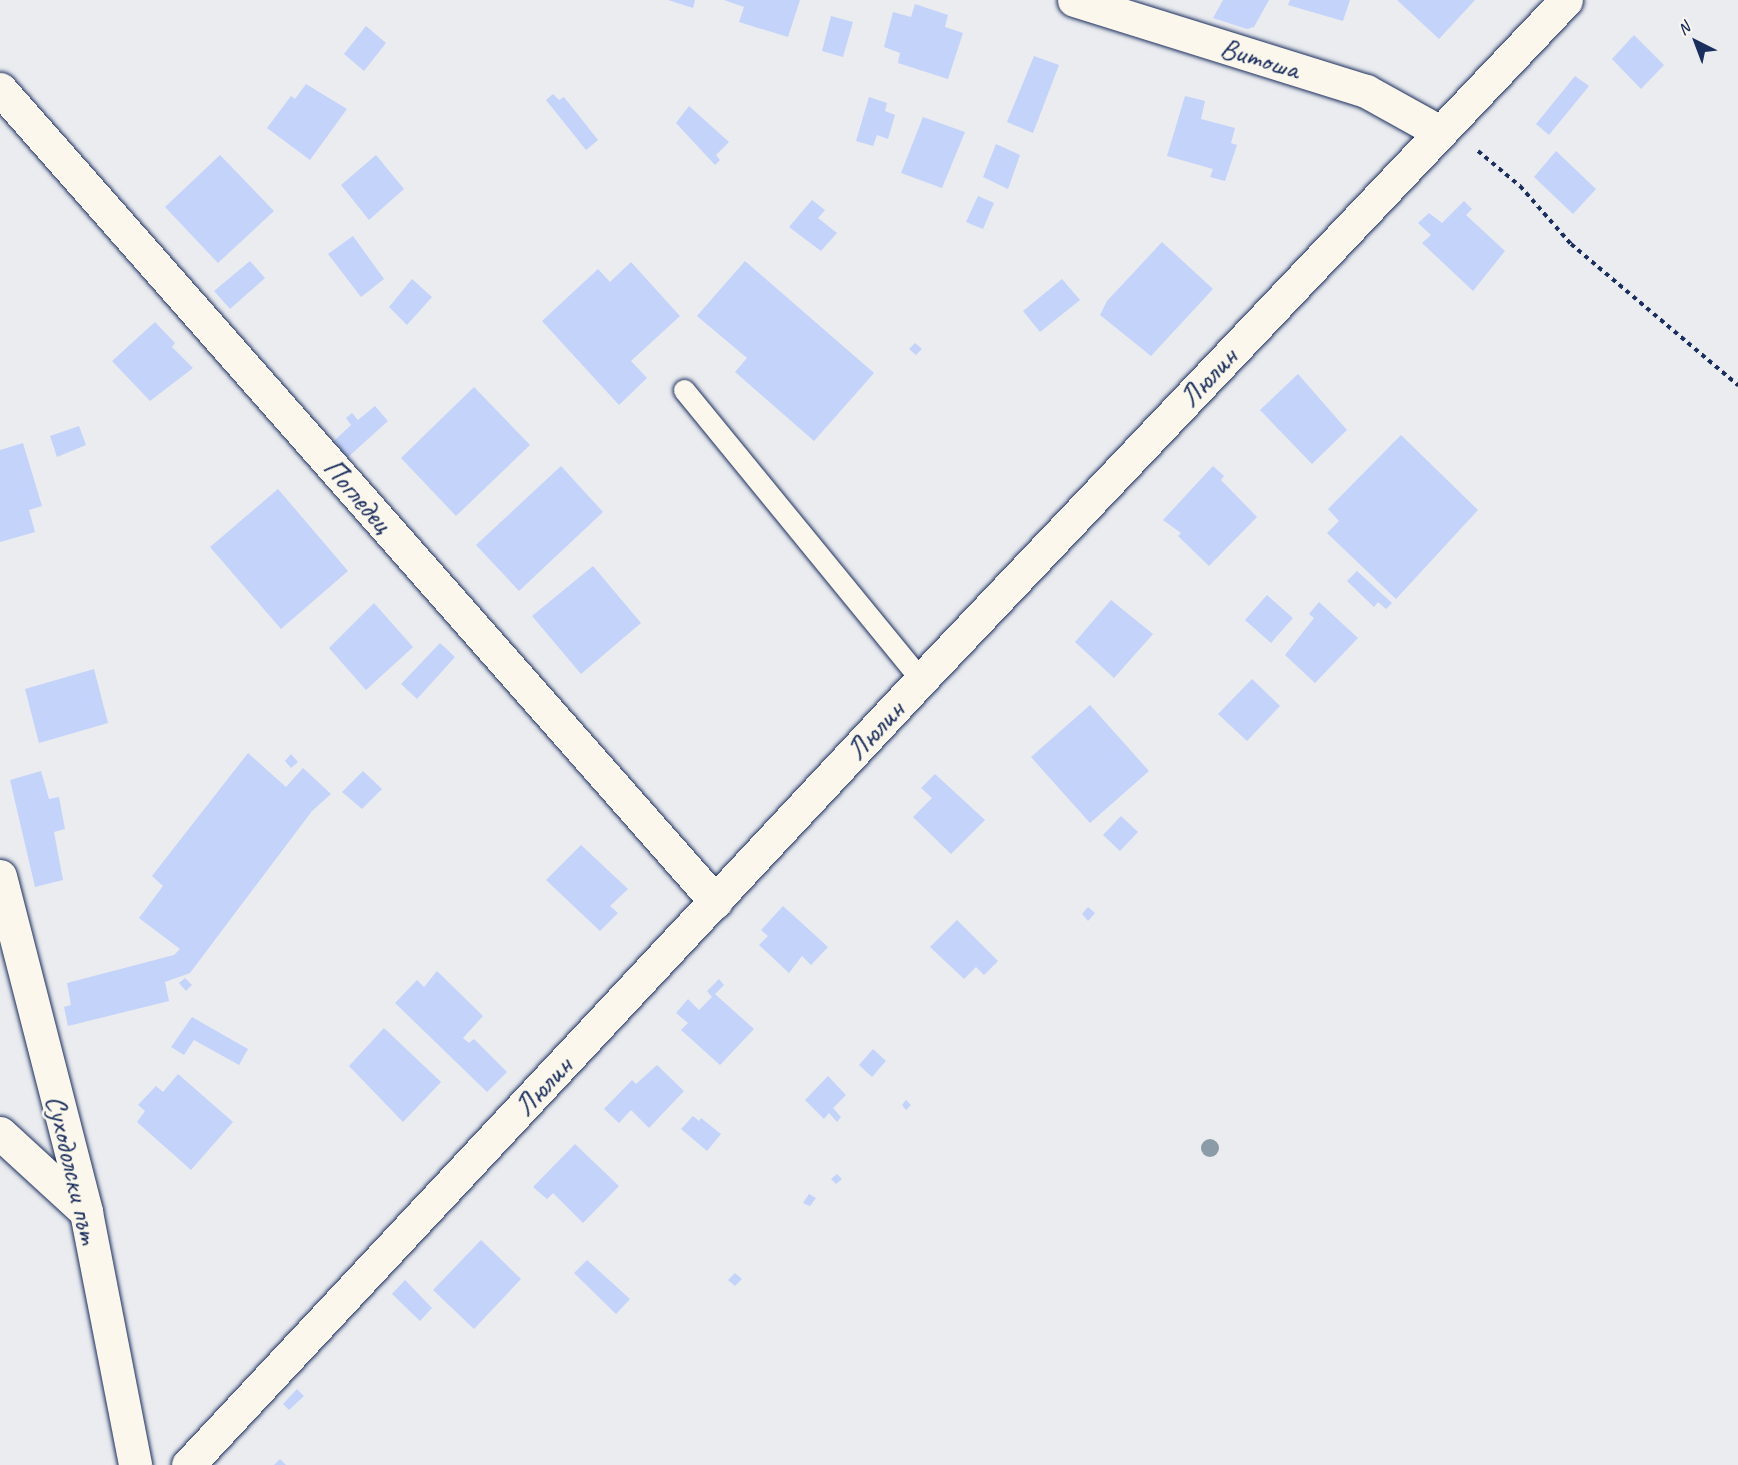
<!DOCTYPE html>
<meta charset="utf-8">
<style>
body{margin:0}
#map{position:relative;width:1738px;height:1465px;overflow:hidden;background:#eaecf0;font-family:Caveat,sans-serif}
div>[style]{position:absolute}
.building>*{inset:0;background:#c4d3f9}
.path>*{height:4px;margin-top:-2px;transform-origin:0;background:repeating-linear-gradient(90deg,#1b2f5e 0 4.5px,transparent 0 9px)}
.roads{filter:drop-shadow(0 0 2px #1b2f5e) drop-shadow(0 0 2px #1b2f5e)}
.lane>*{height:21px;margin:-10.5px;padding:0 10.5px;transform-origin:10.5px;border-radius:10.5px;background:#fbf7ec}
.street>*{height:33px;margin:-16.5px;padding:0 16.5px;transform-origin:16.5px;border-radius:16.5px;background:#fbf7ec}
.secondary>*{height:33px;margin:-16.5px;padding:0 16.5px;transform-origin:16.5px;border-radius:16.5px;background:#fbf7ec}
.trees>*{width:18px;height:18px;margin:-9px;border-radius:50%;background:#8b9ba8}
span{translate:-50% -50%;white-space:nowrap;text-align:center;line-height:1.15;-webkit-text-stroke:5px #fbf7ec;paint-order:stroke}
.street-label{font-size:30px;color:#1b2f5e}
.north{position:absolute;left:1666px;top:12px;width:60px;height:60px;-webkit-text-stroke:4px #fbf7ec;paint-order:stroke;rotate:318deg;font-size:16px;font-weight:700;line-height:24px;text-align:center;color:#1b2f5e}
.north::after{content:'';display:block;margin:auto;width:21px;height:27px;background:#1b2f5e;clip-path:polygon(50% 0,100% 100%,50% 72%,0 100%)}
</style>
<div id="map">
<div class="building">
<div style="clip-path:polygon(668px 0,695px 0,693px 8px)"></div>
<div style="clip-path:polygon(724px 0,800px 0,788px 37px,739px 22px,744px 7px)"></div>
<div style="clip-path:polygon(1223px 0,1269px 0,1254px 27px,1247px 29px,1213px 18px)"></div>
<div style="clip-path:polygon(1290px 0,1350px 0,1343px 21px,1288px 5px)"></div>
<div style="clip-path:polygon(1397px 0,1475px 0,1439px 39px)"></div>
<div style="clip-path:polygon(915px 4px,948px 15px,945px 27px,963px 33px,948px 79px,898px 63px,900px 53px,884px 47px,893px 12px,911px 17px)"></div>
<div style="clip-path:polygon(831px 16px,853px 22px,843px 57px,822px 51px)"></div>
<div style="clip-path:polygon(366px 26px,386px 43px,364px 71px,344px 54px)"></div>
<div style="clip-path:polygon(1634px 35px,1664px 65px,1641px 89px,1612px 59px)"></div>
<div style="clip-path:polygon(1034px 56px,1059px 65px,1033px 133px,1007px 122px)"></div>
<div style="clip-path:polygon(1575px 76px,1589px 86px,1549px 135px,1536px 124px)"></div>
<div style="clip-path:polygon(306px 84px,347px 109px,310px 160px,267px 128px,291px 96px,295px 99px)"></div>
<div style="clip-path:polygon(553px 94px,559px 100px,564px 97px,598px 140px,586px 150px,546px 100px)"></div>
<div style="clip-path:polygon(1185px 96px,1205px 101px,1201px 119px,1235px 128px,1231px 143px,1237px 145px,1225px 181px,1210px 177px,1213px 169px,1167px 156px)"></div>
<div style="clip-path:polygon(869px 97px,887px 103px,885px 111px,895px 115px,888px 139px,877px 135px,873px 146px,856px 141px)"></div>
<div style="clip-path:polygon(689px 106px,729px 142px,716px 155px,720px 160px,715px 165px,676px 123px)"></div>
<div style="clip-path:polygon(923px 117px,965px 132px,942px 188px,901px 173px)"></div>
<div style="clip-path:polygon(996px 144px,1020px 155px,1008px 189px,983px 177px)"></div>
<div style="clip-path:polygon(1556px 151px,1596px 189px,1573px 214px,1534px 177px)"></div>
<div style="clip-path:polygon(220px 155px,274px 211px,218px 263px,165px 207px)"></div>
<div style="clip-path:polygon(376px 155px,404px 189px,369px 220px,341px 185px)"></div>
<div style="clip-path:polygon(978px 196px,994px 203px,983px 229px,966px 222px)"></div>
<div style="clip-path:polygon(812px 200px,825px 210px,818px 218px,837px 233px,821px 251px,789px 227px)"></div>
<div style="clip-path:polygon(1464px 201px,1472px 209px,1466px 215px,1505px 251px,1473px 291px,1422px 243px,1431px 235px,1418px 223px,1429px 213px,1442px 223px)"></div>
<div style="clip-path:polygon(353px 236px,384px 279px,361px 297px,328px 254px)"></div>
<div style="clip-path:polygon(1162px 242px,1213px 289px,1151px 356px,1100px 315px,1107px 301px)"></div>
<div style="clip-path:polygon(250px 261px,265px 278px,230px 309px,214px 291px)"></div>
<div style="clip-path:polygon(745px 261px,874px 373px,814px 441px,735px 372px,747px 358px,697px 316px)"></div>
<div style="clip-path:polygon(631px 262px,680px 316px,631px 361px,647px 378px,619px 405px,542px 321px,598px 269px,610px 282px)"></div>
<div style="clip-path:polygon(412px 279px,432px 297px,407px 325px,389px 307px)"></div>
<div style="clip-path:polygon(1062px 279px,1080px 300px,1040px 332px,1023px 311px)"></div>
<div style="clip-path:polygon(155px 322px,175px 343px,172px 347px,193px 368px,150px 401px,112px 361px)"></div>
<div style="clip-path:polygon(915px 343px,922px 349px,916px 355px,909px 349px)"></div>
<div style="clip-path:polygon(1298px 374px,1347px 430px,1312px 464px,1260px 410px)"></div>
<div style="clip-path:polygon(474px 387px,530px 445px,456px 516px,401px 458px)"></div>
<div style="clip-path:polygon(375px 406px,388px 421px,347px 458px,334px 441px,351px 425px,346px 418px,352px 413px,358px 420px)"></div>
<div style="clip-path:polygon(79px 426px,86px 445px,57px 457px,50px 436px)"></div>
<div style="clip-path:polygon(1401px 435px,1478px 510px,1396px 599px,1327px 533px,1339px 521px,1328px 509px)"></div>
<div style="clip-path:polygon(23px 443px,42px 506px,29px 510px,35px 532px,0 542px,0 450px)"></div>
<div style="clip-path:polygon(561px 466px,603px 512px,519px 591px,476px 545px)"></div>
<div style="clip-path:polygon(1213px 466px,1224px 476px,1221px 480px,1257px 517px,1209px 566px,1178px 536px,1181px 533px,1163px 520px)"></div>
<div style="clip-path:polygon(278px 489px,348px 571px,281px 629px,210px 547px)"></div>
<div style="clip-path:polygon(593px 566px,641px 623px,581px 674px,532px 616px)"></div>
<div style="clip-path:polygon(1357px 571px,1392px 603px,1386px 609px,1378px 602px,1374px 607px,1347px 581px)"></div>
<div style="clip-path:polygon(1267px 595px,1293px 618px,1271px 643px,1245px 620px)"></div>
<div style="clip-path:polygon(1111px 600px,1153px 634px,1114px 678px,1075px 642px)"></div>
<div style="clip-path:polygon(1319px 602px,1358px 638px,1315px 683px,1285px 655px,1314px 618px,1309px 614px)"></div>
<div style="clip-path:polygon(374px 603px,413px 647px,366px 690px,329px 648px)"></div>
<div style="clip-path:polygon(440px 643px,455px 657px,417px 699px,401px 684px)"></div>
<div style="clip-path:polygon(94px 669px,108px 723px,39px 743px,25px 689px)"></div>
<div style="clip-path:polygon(1252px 679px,1280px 706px,1247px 741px,1218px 714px)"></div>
<div style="clip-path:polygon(1090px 705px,1149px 771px,1090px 823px,1031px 757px)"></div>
<div style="clip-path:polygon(248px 753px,286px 787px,303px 768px,331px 794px,312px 811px,190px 973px,165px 982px,169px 1001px,68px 1026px,64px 1007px,71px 1005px,67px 983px,174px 955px,180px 949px,139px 918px,163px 886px,152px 876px)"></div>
<div style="clip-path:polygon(291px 754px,298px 762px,291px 768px,285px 761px)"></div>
<div style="clip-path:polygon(41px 771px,49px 799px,59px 797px,65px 829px,54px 832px,63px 880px,35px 887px,10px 780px)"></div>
<div style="clip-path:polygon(363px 771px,382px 789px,362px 809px,342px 792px)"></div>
<div style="clip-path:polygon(935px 774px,985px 820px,951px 854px,913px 817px,932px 798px,921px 788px)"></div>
<div style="clip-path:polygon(1121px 816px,1138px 832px,1120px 851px,1103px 835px)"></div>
<div style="clip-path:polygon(581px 845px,628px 889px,610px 906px,618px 913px,600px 931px,546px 880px)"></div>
<div style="clip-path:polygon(783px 906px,828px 947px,811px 965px,802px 956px,789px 973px,759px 945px,768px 936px,761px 930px)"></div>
<div style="clip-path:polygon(1088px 907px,1095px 913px,1088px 921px,1082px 914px)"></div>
<div style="clip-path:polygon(957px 920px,998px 961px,984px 975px,976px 967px,964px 979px,930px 947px)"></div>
<div style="clip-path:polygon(437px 971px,483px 1016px,463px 1038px,469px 1043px,474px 1039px,507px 1072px,487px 1092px,395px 1003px,417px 980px,424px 987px)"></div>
<div style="clip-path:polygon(185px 978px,192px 985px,186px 991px,179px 983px)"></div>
<div style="clip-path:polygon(719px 979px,724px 985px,715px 994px,754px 1029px,720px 1065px,681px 1030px,688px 1023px,676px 1013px,688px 999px,699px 1010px,712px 997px,707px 991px)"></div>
<div style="clip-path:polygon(192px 1017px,248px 1049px,239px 1065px,194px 1040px,184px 1055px,171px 1047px)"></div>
<div style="clip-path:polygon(384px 1028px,441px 1082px,403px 1122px,349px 1066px)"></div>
<div style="clip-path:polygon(873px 1049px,886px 1061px,872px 1077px,859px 1065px)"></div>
<div style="clip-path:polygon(657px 1065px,684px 1091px,649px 1128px,631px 1110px,619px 1123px,604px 1109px,632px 1080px,636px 1084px)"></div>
<div style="clip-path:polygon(178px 1074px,233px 1122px,191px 1170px,137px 1122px,145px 1111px,138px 1105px,156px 1086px,163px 1092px)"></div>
<div style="clip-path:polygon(828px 1076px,846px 1095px,833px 1108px,841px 1117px,837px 1122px,829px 1113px,824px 1119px,805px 1100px)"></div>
<div style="clip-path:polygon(906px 1100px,911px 1105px,906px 1110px,902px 1105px)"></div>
<div style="clip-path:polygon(693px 1116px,699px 1121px,701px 1118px,721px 1134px,707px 1151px,681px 1129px)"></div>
<div style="clip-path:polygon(575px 1144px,619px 1186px,583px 1223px,553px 1193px,547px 1199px,533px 1187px)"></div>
<div style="clip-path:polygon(837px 1174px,842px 1179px,836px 1184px,831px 1179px)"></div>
<div style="clip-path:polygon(809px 1194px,816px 1198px,810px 1206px,803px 1203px)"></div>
<div style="clip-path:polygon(481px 1240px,521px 1279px,474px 1329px,433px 1290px)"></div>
<div style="clip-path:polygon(587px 1260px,630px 1299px,616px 1314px,574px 1273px)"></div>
<div style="clip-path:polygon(735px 1273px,742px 1279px,735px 1286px,728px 1280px)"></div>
<div style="clip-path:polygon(405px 1280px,432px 1308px,420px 1321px,392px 1294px)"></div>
<div style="clip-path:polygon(297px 1389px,304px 1396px,289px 1410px,283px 1404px)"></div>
<div style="clip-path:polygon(280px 1459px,286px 1465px,274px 1465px)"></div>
</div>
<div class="path">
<div style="left:1478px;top:151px;width:55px;rotate:39.8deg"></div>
<div style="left:1520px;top:186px;width:77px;rotate:48.7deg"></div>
<div style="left:1571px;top:244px;width:219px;rotate:40.2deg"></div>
</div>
<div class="roads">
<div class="lane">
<div style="left:684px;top:390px;width:375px;rotate:50.7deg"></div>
</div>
<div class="street">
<div style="left:1074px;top:0;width:306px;rotate:17.3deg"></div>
<div style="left:1366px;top:91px;width:85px;rotate:29deg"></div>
<div style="left:0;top:89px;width:1083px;rotate:48.63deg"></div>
<div style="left:0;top:1133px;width:117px;rotate:42.6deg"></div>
<div style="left:188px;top:1465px;width:1074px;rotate:-46.96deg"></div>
<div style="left:921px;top:680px;width:937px;rotate:-46.51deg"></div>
</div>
<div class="secondary">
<div style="left:0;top:876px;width:347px;rotate:75.6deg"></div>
<div style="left:86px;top:1212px;width:258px;rotate:79deg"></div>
</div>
</div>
<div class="trees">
<div style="left:1210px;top:1148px"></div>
</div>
<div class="street-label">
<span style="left:1260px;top:58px;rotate:17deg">Витоша</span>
<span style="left:1208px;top:377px;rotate:-47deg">Люлин</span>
<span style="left:358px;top:495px;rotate:49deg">Погледец</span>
<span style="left:875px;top:730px;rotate:-47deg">Люлин</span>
<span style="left:543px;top:1086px;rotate:-47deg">Люлин</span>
<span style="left:73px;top:1169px;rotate:77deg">Суходолски път</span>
</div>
<div class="north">N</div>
</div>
